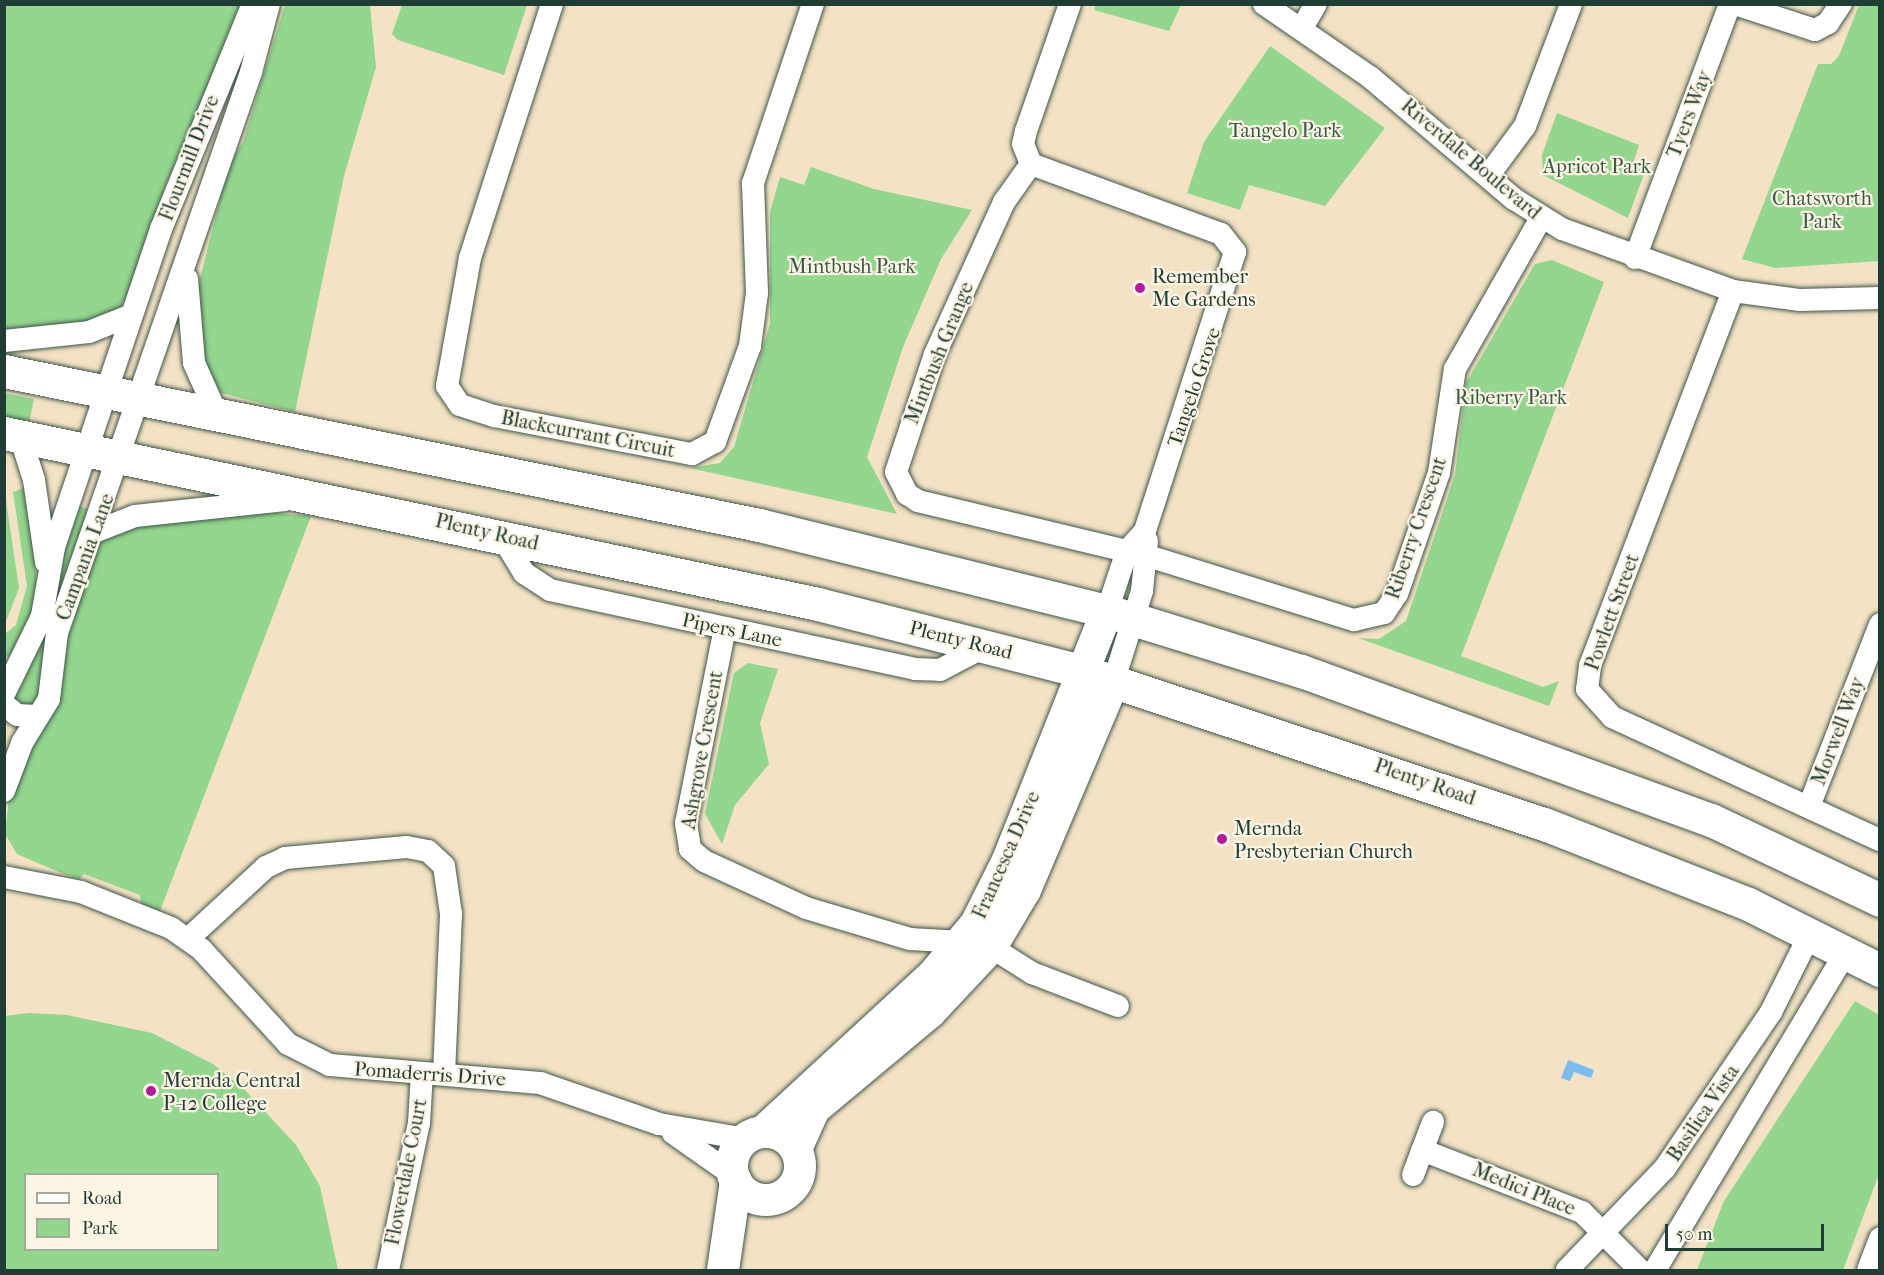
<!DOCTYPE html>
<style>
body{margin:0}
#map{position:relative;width:1884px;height:1275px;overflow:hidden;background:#f3e2c4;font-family:"IM FELL French Canon",serif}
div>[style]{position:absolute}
.green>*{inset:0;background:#93d68d}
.water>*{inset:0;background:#7abef0}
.roads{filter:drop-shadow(0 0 2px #3f564a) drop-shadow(0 0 2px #3f564a)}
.street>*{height:22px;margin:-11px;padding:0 11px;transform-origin:11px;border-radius:11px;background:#fff}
.secondary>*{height:32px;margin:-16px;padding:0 16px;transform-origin:16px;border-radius:16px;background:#fff}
.secondary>.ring{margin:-16px;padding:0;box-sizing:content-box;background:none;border:32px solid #fff;border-radius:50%}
.highway>*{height:33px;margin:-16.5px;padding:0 16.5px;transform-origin:16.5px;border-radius:16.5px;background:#fff}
.dots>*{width:16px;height:16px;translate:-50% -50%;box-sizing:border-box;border:3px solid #fcf5e5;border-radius:50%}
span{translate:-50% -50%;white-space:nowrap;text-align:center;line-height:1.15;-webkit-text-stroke:4.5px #fcf5e5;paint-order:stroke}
.street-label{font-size:20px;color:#1f3d34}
.park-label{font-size:20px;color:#365c46}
.poi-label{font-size:20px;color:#1f3d34}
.left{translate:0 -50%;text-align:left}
.frame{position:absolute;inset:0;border:6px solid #1f3d34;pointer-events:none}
.legend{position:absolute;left:24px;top:1173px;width:195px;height:78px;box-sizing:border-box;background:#fcf5e5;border:2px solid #a4ab9e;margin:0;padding:8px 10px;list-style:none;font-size:18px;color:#1f3d34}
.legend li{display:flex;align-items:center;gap:12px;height:30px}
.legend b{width:30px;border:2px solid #a4ab9e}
.scale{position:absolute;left:1665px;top:1224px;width:159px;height:27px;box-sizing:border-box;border:3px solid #1f3d34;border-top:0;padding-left:8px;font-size:18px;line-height:21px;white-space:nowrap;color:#1f3d34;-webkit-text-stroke:4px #fcf5e5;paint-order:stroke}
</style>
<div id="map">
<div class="green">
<div style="clip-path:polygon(1096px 4px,1181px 4px,1181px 5px,1169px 31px,1094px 10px)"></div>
<div style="clip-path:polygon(4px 5px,243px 5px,166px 184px,128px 297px,115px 313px,98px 321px,5px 332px)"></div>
<div style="clip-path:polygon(285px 5px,370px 5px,376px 67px,344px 176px,295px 412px,217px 392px,204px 371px,196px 295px,229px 163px,243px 142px)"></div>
<div style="clip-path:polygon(402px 5px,402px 4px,527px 5px,504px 75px,398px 40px,392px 34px)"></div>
<div style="clip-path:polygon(1859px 5px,1879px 5px,1879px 261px,1775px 268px,1742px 259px,1818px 64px,1831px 64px,1839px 56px)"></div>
<div style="clip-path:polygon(1270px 46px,1385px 128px,1325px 206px,1249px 185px,1240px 210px,1187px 193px,1204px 142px)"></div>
<div style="clip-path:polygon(1557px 113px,1639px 145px,1632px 166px,1645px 171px,1628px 218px,1543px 175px,1542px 155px)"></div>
<div style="clip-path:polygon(811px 167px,874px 189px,972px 210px,941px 259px,903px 347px,867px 457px,897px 514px,690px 468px,720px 463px,734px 447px,770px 324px,770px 212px,780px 177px,804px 185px)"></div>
<div style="clip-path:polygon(1552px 260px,1604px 282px,1461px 656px,1543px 687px,1559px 681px,1549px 706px,1358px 638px,1379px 639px,1406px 621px,1455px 475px,1466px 383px,1535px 264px)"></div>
<div style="clip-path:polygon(4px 393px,34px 399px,28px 428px,5px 423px)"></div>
<div style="clip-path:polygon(4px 487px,19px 588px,5px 624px,4px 624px)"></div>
<div style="clip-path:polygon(26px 487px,39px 600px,12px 655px,5px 657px,5px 634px,16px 625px,27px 586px,13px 492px)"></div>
<div style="clip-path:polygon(79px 506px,93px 511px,41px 689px,34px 704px,22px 705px,14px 698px)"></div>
<div style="clip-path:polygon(265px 512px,311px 516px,160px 911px,141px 903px,140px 895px,84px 874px,79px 879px,61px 873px,17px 854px,5px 834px,9px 798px,100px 544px,114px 529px)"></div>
<div style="clip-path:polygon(748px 663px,778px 669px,760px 723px,769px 764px,735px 805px,722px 844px,705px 814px,734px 673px)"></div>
<div style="clip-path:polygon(1855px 1001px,1879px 1015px,1879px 1174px,1843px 1270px,1697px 1270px,1724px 1201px)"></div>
<div style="clip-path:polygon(evenodd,29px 1013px,67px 1015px,152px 1033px,213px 1064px,245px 1090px,296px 1145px,320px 1186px,338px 1270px,5px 1270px,5px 1016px,29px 1013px,26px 1174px,218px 1174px,218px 1250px,26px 1250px,26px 1174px)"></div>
</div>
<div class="water">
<div style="clip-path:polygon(1568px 1060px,1594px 1070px,1591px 1078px,1574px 1072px,1570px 1081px,1561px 1078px)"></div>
</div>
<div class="roads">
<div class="street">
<div style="left:552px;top:4px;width:267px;rotate:107.9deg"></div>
<div style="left:470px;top:258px;width:130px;rotate:100.2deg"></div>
<div style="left:447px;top:386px;width:23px;rotate:56deg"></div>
<div style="left:460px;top:405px;width:36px;rotate:18deg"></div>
<div style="left:494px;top:416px;width:202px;rotate:10.9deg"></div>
<div style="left:692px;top:454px;width:26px;rotate:-28deg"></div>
<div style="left:715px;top:442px;width:102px;rotate:-70deg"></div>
<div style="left:750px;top:346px;width:53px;rotate:-82.5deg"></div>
<div style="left:757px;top:293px;width:110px;rotate:-92.1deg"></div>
<div style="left:753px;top:183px;width:189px;rotate:-71.5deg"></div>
<div style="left:1070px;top:4px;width:134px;rotate:109.1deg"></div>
<div style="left:1026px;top:131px;width:13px;rotate:103deg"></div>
<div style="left:1023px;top:144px;width:22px;rotate:68deg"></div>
<div style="left:1031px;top:164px;width:202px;rotate:20.2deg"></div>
<div style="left:1221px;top:234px;width:23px;rotate:52deg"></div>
<div style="left:1235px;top:252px;width:293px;rotate:107.9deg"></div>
<div style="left:1145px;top:531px;width:27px;rotate:132deg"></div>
<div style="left:1127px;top:551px;width:63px;rotate:108.4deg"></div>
<div style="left:1264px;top:4px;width:129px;rotate:34.6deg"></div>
<div style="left:1370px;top:77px;width:189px;rotate:40.3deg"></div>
<div style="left:1514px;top:199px;width:57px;rotate:32deg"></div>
<div style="left:1562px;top:229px;width:182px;rotate:19.9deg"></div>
<div style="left:1733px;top:291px;width:68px;rotate:7.7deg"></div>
<div style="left:1800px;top:300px;width:80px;rotate:-1.4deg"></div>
<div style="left:1735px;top:4px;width:84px;rotate:18deg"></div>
<div style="left:1815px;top:30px;width:15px;rotate:-28deg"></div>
<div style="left:1828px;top:23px;width:23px;rotate:-56deg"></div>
<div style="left:1302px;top:28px;width:28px;rotate:-60deg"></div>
<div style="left:1031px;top:164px;width:47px;rotate:125.4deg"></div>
<div style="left:1004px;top:202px;width:167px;rotate:114.4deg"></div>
<div style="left:935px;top:354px;width:124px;rotate:108.3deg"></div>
<div style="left:896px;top:472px;width:25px;rotate:63deg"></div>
<div style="left:907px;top:494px;width:13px;rotate:32deg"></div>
<div style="left:918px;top:501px;width:215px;rotate:13.5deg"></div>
<div style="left:1488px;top:176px;width:62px;rotate:-53.5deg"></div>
<div style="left:1525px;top:126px;width:130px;rotate:-69.3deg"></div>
<div style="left:1635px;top:258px;width:271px;rotate:-69.5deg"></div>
<div style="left:187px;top:279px;width:84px;rotate:85.2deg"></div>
<div style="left:194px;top:363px;width:51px;rotate:65.9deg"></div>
<div style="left:1733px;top:291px;width:401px;rotate:110.9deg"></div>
<div style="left:1590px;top:666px;width:23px;rotate:97deg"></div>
<div style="left:1587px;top:689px;width:38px;rotate:48deg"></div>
<div style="left:1612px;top:717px;width:295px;rotate:24.7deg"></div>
<div style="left:4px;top:341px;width:85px;rotate:-6deg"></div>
<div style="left:89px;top:332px;width:46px;rotate:-21.6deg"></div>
<div style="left:20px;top:436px;width:46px;rotate:72.3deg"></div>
<div style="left:34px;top:480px;width:83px;rotate:81.7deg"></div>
<div style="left:94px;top:532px;width:44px;rotate:-21.3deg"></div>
<div style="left:135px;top:516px;width:151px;rotate:-6.1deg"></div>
<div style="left:501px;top:535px;width:44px;rotate:58.8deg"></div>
<div style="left:524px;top:573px;width:31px;rotate:33deg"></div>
<div style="left:550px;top:590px;width:373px;rotate:12.2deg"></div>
<div style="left:915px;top:669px;width:25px;rotate:2deg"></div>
<div style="left:940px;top:670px;width:50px;rotate:-27.6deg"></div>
<div style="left:1148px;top:556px;width:216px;rotate:17.3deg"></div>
<div style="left:1354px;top:620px;width:31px;rotate:-13deg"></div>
<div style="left:1384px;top:613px;width:23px;rotate:-56deg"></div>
<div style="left:1397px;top:594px;width:128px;rotate:-70.9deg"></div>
<div style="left:1439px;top:473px;width:105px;rotate:-81.3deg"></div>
<div style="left:1455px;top:369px;width:174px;rotate:-60.3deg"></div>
<div style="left:725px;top:628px;width:199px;rotate:101.3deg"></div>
<div style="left:686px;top:823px;width:26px;rotate:81deg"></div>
<div style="left:690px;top:849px;width:18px;rotate:41deg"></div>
<div style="left:704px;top:861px;width:112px;rotate:24.7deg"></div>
<div style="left:806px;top:908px;width:109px;rotate:16.6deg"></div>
<div style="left:910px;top:939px;width:53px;rotate:3.2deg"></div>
<div style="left:1114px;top:680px;width:93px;rotate:-72.5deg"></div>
<div style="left:1142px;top:591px;width:50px;rotate:-84.3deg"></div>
<div style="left:4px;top:694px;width:87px;rotate:-64deg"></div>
<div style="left:42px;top:616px;width:70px;rotate:-80.1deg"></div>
<div style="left:54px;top:547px;width:336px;rotate:-71.4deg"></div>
<div style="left:161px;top:229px;width:243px;rotate:-67.8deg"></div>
<div style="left:6px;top:706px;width:14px;rotate:39deg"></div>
<div style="left:17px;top:715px;width:19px;rotate:3deg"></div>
<div style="left:4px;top:791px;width:51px;rotate:-69.4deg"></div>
<div style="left:22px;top:743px;width:52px;rotate:-58.5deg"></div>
<div style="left:49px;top:699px;width:66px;rotate:-83.1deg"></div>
<div style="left:57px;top:633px;width:594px;rotate:-70.92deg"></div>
<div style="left:251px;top:72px;width:70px;rotate:-75.2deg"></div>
<div style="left:1810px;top:804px;width:193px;rotate:-68.7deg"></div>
<div style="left:4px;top:877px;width:78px;rotate:11deg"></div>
<div style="left:81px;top:892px;width:97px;rotate:21.8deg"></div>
<div style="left:171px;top:928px;width:37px;rotate:35deg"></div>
<div style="left:201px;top:949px;width:129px;rotate:47.5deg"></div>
<div style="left:288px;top:1044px;width:47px;rotate:26.6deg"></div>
<div style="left:330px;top:1065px;width:211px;rotate:4.9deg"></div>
<div style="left:540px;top:1083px;width:126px;rotate:19deg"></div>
<div style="left:659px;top:1124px;width:87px;rotate:9.9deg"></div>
<div style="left:189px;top:938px;width:105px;rotate:-42.7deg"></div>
<div style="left:266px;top:867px;width:21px;rotate:-25deg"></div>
<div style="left:285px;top:858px;width:122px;rotate:-5.2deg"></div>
<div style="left:407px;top:847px;width:21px;rotate:11deg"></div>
<div style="left:428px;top:851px;width:22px;rotate:43deg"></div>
<div style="left:444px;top:866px;width:49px;rotate:81.7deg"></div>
<div style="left:451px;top:914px;width:159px;rotate:92.5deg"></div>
<div style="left:991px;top:947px;width:49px;rotate:32.4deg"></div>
<div style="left:1032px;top:973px;width:92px;rotate:21deg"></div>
<div style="left:673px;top:1133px;width:73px;rotate:35deg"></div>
<div style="left:1422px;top:1150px;width:172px;rotate:21.2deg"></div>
<div style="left:1582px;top:1212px;width:82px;rotate:45deg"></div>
<div style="left:1413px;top:1175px;width:57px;rotate:-69.3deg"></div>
<div style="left:388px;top:1270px;width:150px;rotate:-78.1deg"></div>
<div style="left:419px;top:1123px;width:50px;rotate:-86.6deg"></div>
<div style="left:1567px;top:1270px;width:141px;rotate:-46.1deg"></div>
<div style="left:1665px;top:1168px;width:189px;rotate:-55.8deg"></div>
<div style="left:1771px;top:1012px;width:87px;rotate:-63.4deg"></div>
<div style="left:1655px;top:1270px;width:373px;rotate:-59deg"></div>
<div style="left:1868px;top:1270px;width:34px;rotate:-69deg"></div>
</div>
<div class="secondary">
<div style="left:764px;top:1131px;width:230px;rotate:-42.7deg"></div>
<div style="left:933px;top:975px;width:67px;rotate:-49.9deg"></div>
<div style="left:976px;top:924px;width:72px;rotate:-63.4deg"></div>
<div style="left:1008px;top:860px;width:268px;rotate:-68.3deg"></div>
<div class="ring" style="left:732px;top:1132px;width:36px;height:36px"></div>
<div style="left:796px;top:1149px;width:44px;rotate:-65.8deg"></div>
<div style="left:814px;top:1109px;width:151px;rotate:-39.9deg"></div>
<div style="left:930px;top:1012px;width:89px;rotate:-46.8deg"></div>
<div style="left:991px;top:947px;width:66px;rotate:-59.2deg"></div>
<div style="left:1025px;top:890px;width:228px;rotate:-67deg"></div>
<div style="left:723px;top:1270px;width:90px;rotate:-81.7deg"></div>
</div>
<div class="highway">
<div style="left:4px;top:371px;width:771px;rotate:11.53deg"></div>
<div style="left:759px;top:525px;width:358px;rotate:13.9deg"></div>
<div style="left:1107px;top:611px;width:203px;rotate:17.2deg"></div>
<div style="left:1301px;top:671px;width:436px;rotate:20deg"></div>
<div style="left:1711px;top:820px;width:187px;rotate:25.3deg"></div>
<div style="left:4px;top:433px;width:832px;rotate:11.86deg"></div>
<div style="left:818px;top:604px;width:271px;rotate:14.3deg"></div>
<div style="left:1081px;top:671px;width:488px;rotate:18.3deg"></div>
<div style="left:1544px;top:824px;width:219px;rotate:21.4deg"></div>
<div style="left:1748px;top:904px;width:148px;rotate:26.6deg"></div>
</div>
</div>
<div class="dots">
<div style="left:1140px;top:288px;background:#b5179e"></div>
<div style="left:1222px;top:839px;background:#b5179e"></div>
<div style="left:151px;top:1091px;background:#b5179e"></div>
</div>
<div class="street-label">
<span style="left:1689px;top:114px;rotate:-69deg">Tyers Way</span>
<span style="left:189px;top:158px;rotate:-69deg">Flourmill Drive</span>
<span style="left:1471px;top:159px;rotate:40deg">Riverdale Boulevard</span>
<span style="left:939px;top:353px;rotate:-68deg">Mintbush Grange</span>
<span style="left:1194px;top:387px;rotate:-71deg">Tangelo Grove</span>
<span style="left:588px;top:434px;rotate:11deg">Blackcurrant Circuit</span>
<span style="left:1416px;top:528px;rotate:-71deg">Riberry Crescent</span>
<span style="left:487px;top:532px;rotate:13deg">Plenty Road</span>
<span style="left:85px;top:557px;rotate:-70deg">Campania Lane</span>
<span style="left:1612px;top:612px;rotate:-70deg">Powlett Street</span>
<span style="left:732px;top:630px;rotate:12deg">Pipers Lane</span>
<span style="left:961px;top:640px;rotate:14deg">Plenty Road</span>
<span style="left:1838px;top:731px;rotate:-69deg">Morwell Way</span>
<span style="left:702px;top:750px;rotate:-80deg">Ashgrove Crescent</span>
<span style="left:1425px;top:782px;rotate:19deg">Plenty Road</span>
<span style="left:1006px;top:855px;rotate:-66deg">Francesca Drive</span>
<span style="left:430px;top:1074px;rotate:4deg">Pomaderris Drive</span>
<span style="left:1703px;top:1113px;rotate:-56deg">Basilica Vista</span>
<span style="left:406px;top:1172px;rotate:-79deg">Flowerdale Court</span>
<span style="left:1524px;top:1189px;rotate:22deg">Medici Place</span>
</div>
<div class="park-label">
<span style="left:1285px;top:130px">Tangelo Park</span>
<span style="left:1597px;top:166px">Apricot Park</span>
<span style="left:1822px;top:210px">Chatsworth<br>Park</span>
<span style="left:852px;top:266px">Mintbush Park</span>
<span style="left:1511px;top:397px">Riberry Park</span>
</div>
<div class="poi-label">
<span class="left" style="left:1152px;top:288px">Remember<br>Me Gardens</span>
<span class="left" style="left:1234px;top:840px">Mernda<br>Presbyterian Church</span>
<span class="left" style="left:163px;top:1092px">Mernda Central<br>P-12 College</span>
</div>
<div class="frame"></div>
<ul class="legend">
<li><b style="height:8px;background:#fff"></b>Road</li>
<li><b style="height:16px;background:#93d68d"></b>Park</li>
</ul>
<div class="scale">50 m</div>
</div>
